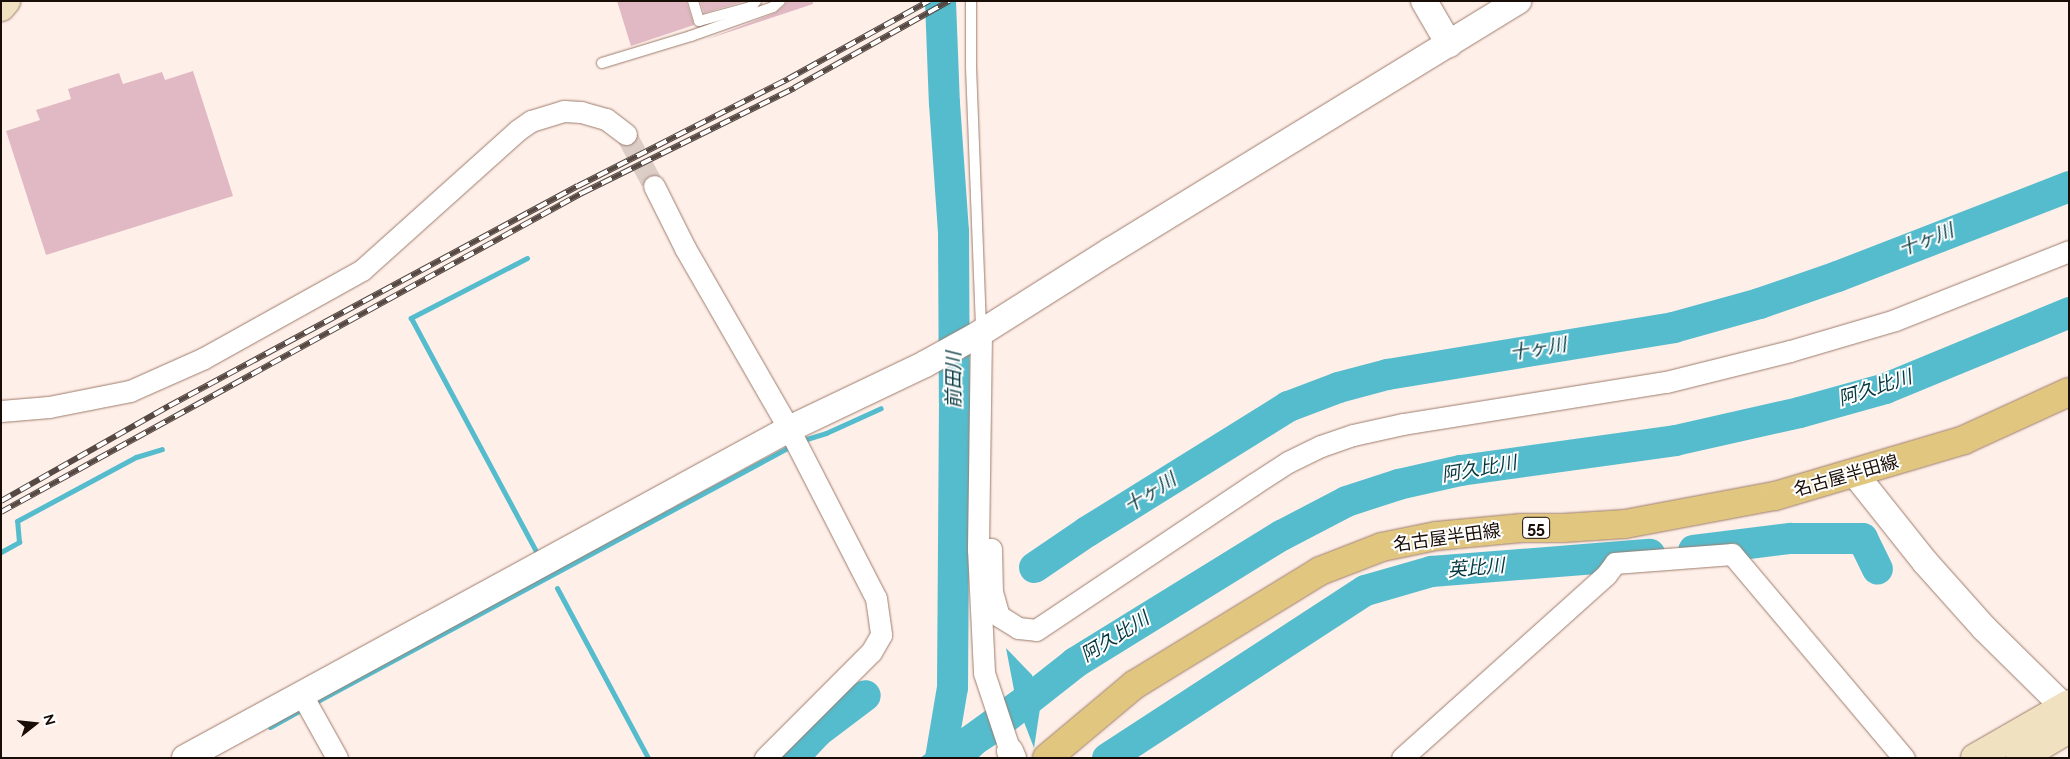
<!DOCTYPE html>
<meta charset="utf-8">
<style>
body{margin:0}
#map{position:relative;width:2070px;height:759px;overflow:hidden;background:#feefe8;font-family:Raleway,"Noto Sans JP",sans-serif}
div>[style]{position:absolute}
.water>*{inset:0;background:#55bccd}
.stream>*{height:5px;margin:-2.5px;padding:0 2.5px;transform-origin:2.5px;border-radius:2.5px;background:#55bccd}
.river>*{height:31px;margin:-15.5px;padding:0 15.5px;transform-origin:15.5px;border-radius:15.5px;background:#55bccd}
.building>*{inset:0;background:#e1b9c5}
.minor-tunnel>*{height:21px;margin-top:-10.5px;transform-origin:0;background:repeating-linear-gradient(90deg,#dccdc6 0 21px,transparent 0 32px)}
.roads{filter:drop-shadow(0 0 1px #9d7c6c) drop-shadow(0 0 1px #9d7c6c)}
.service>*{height:10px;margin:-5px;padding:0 5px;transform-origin:5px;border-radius:5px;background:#fff}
.minor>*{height:21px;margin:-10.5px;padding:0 10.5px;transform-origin:10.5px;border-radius:10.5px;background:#fff}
.tertiary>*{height:26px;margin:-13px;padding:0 13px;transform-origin:13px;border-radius:13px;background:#fff}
.secondary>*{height:28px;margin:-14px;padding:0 14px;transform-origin:14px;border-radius:14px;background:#f0e2c0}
.primary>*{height:28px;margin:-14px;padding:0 14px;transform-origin:14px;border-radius:14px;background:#e1c680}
.rail>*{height:5.5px;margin-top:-2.75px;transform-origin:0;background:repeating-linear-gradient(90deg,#fff 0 11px,#564943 0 22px);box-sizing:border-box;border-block:1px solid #564943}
span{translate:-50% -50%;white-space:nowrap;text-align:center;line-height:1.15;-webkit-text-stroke:4px #fff;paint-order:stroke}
.shield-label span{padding:1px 4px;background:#fff;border:1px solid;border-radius:4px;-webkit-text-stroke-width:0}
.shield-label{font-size:16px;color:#190d07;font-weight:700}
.street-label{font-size:18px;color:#190d07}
.water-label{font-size:19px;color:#05373f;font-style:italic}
.frame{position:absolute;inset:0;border:2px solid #190d07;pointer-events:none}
.north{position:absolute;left:10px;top:699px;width:50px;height:50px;-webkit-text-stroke:4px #fff;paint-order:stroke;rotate:74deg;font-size:14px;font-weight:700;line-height:20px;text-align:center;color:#190d07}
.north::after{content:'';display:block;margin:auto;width:18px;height:22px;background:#190d07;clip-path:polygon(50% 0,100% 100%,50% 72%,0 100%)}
</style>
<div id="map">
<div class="water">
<div style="clip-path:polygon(1006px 648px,1032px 675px,1041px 702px,1034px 748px,1024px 722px,1001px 736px,978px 758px,920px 758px,1014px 690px)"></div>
</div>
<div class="stream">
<div style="left:527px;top:258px;width:131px;rotate:152.7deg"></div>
<div style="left:411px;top:318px;width:269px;rotate:61.8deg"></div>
<div style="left:800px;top:441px;width:27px;rotate:-17deg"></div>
<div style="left:826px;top:433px;width:60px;rotate:-24.4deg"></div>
<div style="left:1px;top:552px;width:21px;rotate:-29deg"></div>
<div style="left:19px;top:542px;width:21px;rotate:-95deg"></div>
<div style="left:17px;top:521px;width:135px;rotate:-28.3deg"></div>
<div style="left:136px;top:457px;width:27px;rotate:-17deg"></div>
<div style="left:557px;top:588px;width:193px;rotate:61.8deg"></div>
<div style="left:312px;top:704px;width:546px;rotate:-28.3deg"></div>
<div style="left:270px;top:727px;width:39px;rotate:-29deg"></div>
</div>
<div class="river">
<div style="left:940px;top:1px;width:102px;rotate:87.8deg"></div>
<div style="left:944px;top:103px;width:128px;rotate:86deg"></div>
<div style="left:953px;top:231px;width:171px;rotate:89.7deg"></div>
<div style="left:954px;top:402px;width:285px;rotate:90.4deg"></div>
<div style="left:952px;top:687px;width:72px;rotate:99.6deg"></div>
<div style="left:1693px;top:550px;width:98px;rotate:-7.1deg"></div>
<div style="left:1790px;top:538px;width:72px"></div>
<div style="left:1862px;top:538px;width:34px;rotate:64deg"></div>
<div style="left:1034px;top:567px;width:64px;rotate:-34.2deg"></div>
<div style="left:1087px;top:531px;width:237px;rotate:-31.9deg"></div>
<div style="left:1288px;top:406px;width:53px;rotate:-20.8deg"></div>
<div style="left:1338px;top:387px;width:51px;rotate:-14.9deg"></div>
<div style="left:1387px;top:374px;width:290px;rotate:-9.3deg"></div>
<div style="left:1673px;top:327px;width:89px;rotate:-15.6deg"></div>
<div style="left:1759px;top:303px;width:83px;rotate:-19.1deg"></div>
<div style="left:1837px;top:276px;width:249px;rotate:-21.2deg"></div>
<div style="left:792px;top:758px;width:35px;rotate:-47deg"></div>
<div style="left:816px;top:732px;width:61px;rotate:-37.1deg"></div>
<div style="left:945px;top:758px;width:54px;rotate:-32.8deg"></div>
<div style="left:990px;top:729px;width:108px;rotate:-38.2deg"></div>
<div style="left:1075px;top:662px;width:242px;rotate:-31.7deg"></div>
<div style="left:1281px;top:535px;width:73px;rotate:-27.6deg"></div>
<div style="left:1346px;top:501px;width:55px;rotate:-18.1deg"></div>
<div style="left:1398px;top:484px;width:64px;rotate:-12.7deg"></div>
<div style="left:1460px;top:470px;width:217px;rotate:-7.9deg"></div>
<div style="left:1675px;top:440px;width:127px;rotate:-12.7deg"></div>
<div style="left:1799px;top:412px;width:89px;rotate:-15.6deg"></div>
<div style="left:1885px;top:388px;width:199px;rotate:-22.4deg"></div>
<div style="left:1107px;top:758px;width:308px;rotate:-33.1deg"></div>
<div style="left:1365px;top:590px;width:69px;rotate:-16.1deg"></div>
<div style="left:1431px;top:571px;width:219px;rotate:-4.5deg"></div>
</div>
<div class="building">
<div style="clip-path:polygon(617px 1px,686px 1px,694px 25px,631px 46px)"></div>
<div style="clip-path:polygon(700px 1px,746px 1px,704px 13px)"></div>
<div style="clip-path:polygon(787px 1px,813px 1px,813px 4px,705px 40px,775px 13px,784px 6px)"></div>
<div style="clip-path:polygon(193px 71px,233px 196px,46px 255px,6px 131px,40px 120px,36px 110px,71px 99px,68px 89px,119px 73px,123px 84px,162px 72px,165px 80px)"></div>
</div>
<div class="minor-tunnel">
<div style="left:626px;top:134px;width:59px;rotate:61.7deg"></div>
</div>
<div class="roads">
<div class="service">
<div style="left:693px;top:1px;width:21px;rotate:73deg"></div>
<div style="left:699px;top:21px;width:54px;rotate:-15.1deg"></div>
<div style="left:751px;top:7px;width:8px;rotate:-50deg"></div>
<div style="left:971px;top:2px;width:65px;rotate:90deg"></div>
<div style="left:971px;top:67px;width:263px;rotate:87.8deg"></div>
<div style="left:602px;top:63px;width:93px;rotate:-16.9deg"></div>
<div style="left:691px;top:36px;width:87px;rotate:-19.5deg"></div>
<div style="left:773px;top:7px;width:9px;rotate:-41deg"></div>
</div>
<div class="minor">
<div style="left:654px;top:186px;width:69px;rotate:63.4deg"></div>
<div style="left:685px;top:248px;width:209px;rotate:60.1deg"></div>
<div style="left:789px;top:429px;width:190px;rotate:62.8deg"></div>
<div style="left:876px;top:598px;width:37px;rotate:82deg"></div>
<div style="left:881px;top:635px;width:20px;rotate:120deg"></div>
<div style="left:871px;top:652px;width:150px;rotate:135deg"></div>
<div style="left:981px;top:333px;width:216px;rotate:90.8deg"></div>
<div style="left:978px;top:549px;width:124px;rotate:87.2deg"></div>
<div style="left:984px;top:673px;width:82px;rotate:71.6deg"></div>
<div style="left:1px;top:411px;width:48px;rotate:-4.8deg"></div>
<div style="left:49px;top:407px;width:83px;rotate:-11.2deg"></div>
<div style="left:130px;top:391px;width:81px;rotate:-24deg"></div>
<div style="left:204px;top:358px;width:181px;rotate:-29.1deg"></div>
<div style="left:362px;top:270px;width:210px;rotate:-41.9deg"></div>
<div style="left:518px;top:130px;width:16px;rotate:-35deg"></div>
<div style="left:531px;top:121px;width:34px;rotate:-17deg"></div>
<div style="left:564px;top:111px;width:17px;rotate:3deg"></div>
<div style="left:581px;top:112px;width:26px;rotate:16deg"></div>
<div style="left:606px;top:119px;width:25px;rotate:37deg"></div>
<div style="left:978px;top:549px;width:13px"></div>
<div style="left:991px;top:549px;width:43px;rotate:88.7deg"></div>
<div style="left:992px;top:592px;width:25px;rotate:74deg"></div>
<div style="left:999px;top:616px;width:22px;rotate:32deg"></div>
<div style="left:1018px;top:628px;width:18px;rotate:6deg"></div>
<div style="left:1036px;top:630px;width:262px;rotate:-33.8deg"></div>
<div style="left:1254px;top:484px;width:40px;rotate:-32.9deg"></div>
<div style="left:1288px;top:462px;width:37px;rotate:-26deg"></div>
<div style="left:1321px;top:446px;width:34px;rotate:-19deg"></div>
<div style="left:1353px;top:435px;width:51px;rotate:-12.4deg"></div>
<div style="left:1403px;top:424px;width:266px;rotate:-9.1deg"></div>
<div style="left:1666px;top:382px;width:128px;rotate:-14deg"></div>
<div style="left:1790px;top:351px;width:109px;rotate:-16.4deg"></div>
<div style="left:1895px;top:320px;width:187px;rotate:-21.6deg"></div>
<div style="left:302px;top:695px;width:72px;rotate:60.9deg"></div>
<div style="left:1402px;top:758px;width:274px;rotate:-41.9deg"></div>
<div style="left:1606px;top:575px;width:15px;rotate:-53deg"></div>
<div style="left:1615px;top:563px;width:117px;rotate:-4.4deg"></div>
<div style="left:1732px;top:554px;width:267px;rotate:49.9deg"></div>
</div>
<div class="tertiary">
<div style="left:1424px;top:1px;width:50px;rotate:59.8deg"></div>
<div style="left:1855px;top:474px;width:112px;rotate:51.5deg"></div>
<div style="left:1925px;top:562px;width:89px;rotate:48.2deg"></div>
<div style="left:1984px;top:628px;width:111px;rotate:44.6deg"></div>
<div style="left:1010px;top:751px;width:8px;rotate:67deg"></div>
<div style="left:185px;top:758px;width:688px;rotate:-28.58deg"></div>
<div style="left:789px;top:429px;width:151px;rotate:-25.5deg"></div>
<div style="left:925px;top:364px;width:56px;rotate:-28.9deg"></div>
<div style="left:974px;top:337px;width:161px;rotate:-32.3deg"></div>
<div style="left:1110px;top:251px;width:479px;rotate:-31.5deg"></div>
</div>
<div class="secondary">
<div style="left:1px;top:7px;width:8px;rotate:-50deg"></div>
<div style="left:1975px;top:758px;width:108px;rotate:-29.9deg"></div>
<div style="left:2020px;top:758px;width:57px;rotate:-30.6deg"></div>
</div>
<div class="primary">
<div style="left:1047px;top:758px;width:114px;rotate:-40deg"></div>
<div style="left:1134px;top:685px;width:218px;rotate:-31.5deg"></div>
<div style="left:1320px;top:571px;width:66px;rotate:-21.2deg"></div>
<div style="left:1382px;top:547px;width:55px;rotate:-11.5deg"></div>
<div style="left:1436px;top:536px;width:86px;rotate:-5.3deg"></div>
<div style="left:1522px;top:528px;width:41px"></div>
<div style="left:1563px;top:528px;width:62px;rotate:-3.7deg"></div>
<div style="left:1625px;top:524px;width:153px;rotate:-10.6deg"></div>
<div style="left:1775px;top:496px;width:197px;rotate:-16.5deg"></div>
<div style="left:1964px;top:440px;width:115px;rotate:-24.6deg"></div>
</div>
</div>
<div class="rail">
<div style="left:1px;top:501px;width:193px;rotate:-29.5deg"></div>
<div style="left:169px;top:406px;width:464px;rotate:-28.3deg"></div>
<div style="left:578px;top:186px;width:236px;rotate:-27deg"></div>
<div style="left:788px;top:79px;width:161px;rotate:-29deg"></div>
<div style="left:1px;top:512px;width:663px;rotate:-28.77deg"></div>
<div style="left:582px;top:193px;width:237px;rotate:-26.3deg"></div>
<div style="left:794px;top:88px;width:178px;rotate:-29.3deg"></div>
</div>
<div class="shield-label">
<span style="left:1536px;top:528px">55</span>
</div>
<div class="street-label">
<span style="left:1846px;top:476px;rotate:-16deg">名古屋半田線</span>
<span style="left:1447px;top:538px;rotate:-8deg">名古屋半田線</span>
</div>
<div class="water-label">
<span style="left:1926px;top:240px;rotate:-21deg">十ヶ川</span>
<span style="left:1538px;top:349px;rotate:-9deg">十ヶ川</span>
<span style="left:954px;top:380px;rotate:-90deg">前田川</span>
<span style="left:1875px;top:388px;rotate:-18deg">阿久比川</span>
<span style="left:1479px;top:469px;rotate:-10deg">阿久比川</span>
<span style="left:1150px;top:493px;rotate:-32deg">十ヶ川</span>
<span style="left:1476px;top:568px;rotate:-5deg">英比川</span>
<span style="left:1115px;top:637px;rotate:-32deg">阿久比川</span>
</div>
<div class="frame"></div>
<div class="north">N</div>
</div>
